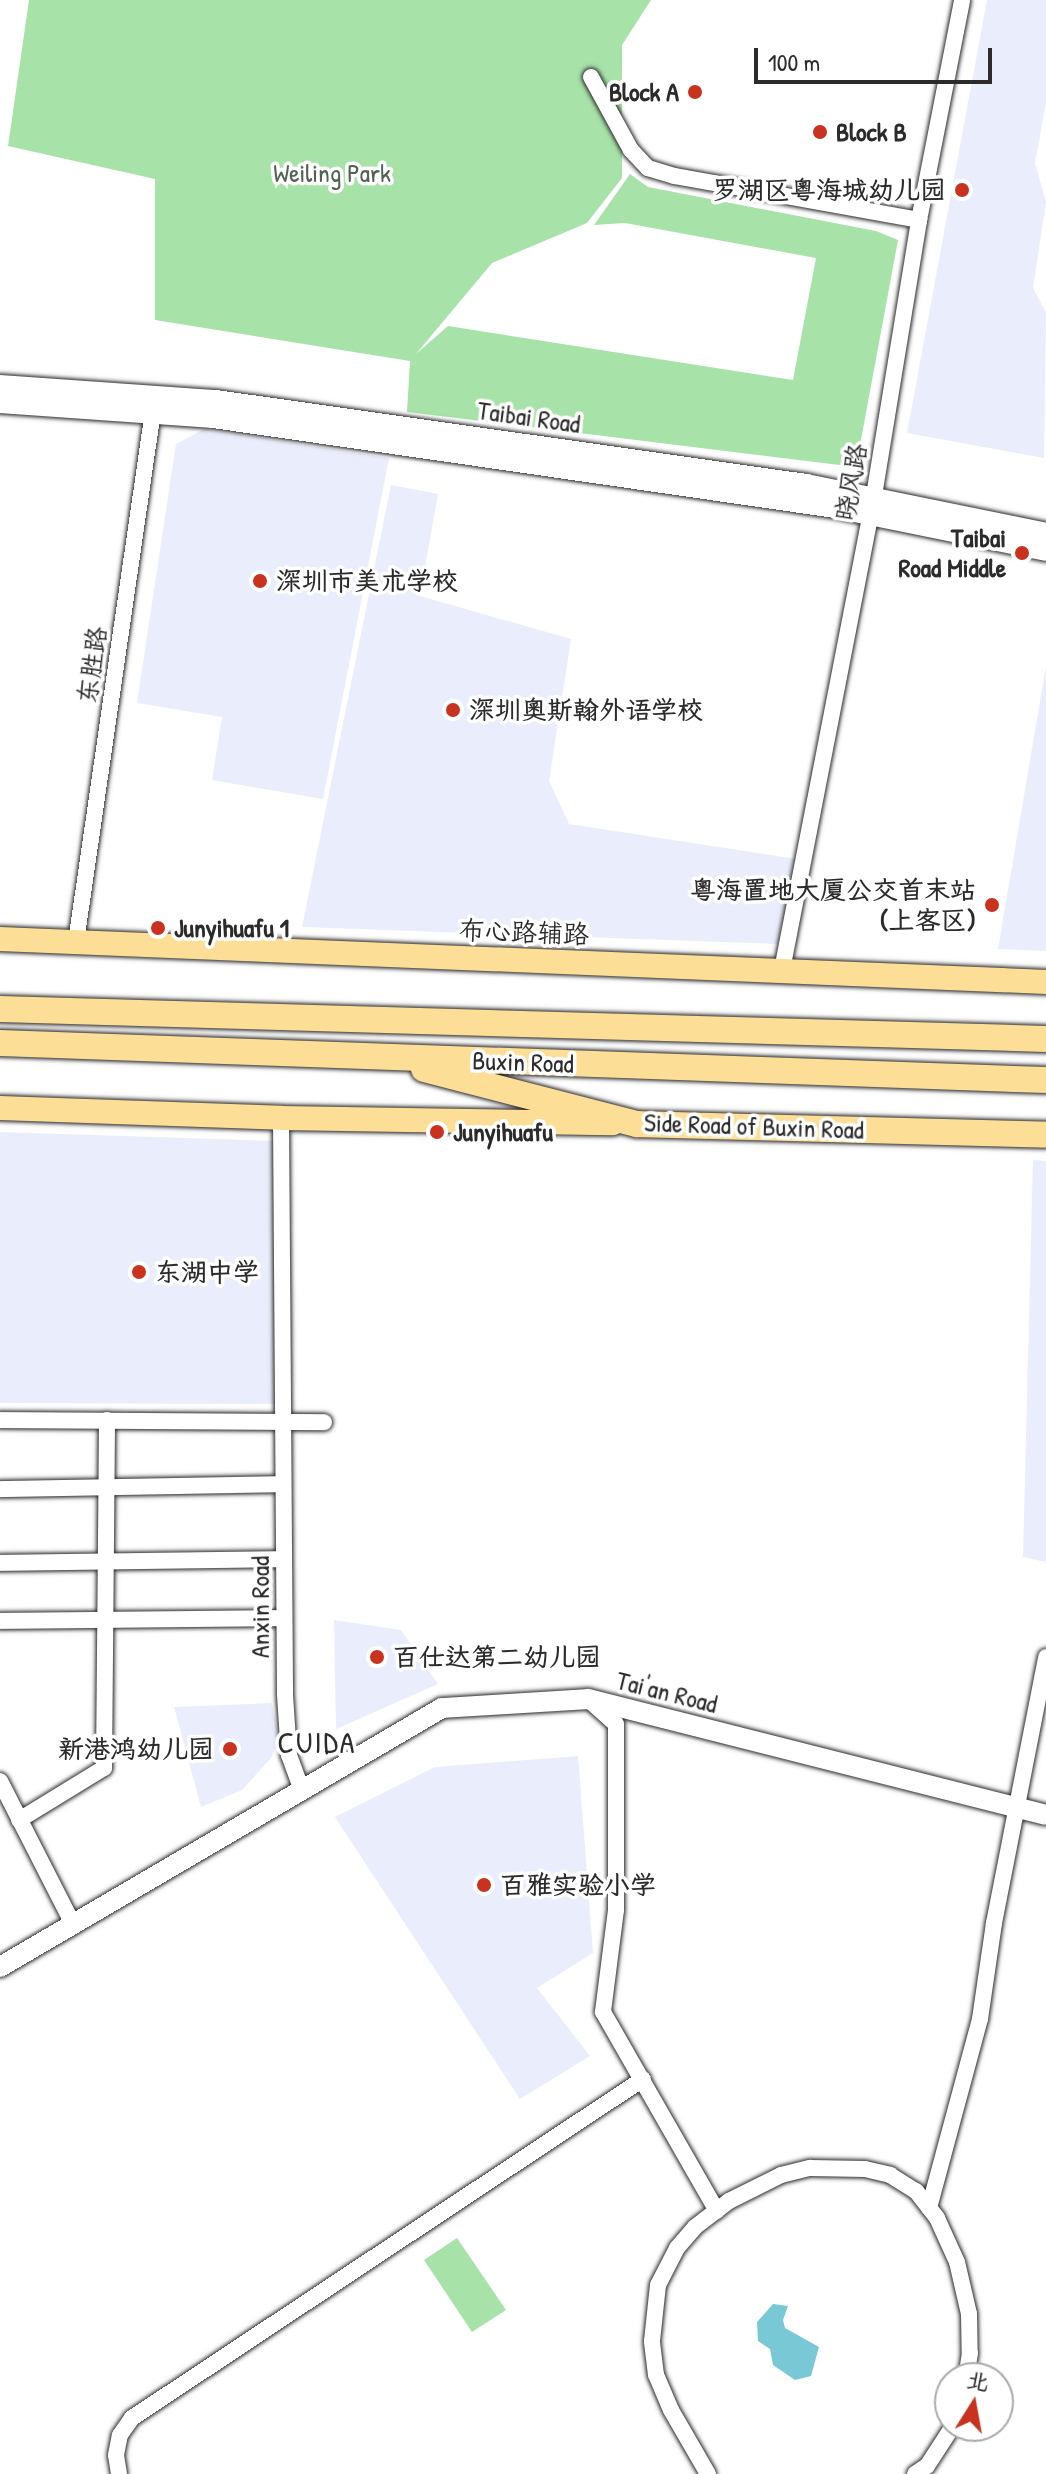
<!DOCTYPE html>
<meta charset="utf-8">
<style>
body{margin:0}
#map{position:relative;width:1046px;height:2474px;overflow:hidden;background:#fff;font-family:"Patrick Hand","LXGW WenKai TC",sans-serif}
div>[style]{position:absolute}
.built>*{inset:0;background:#eaedfb}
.green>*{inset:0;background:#a7e2a8}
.water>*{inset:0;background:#79c8d5}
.roads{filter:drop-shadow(0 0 2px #2b2b2b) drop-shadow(0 0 2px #2b2b2b)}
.minor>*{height:16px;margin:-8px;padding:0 8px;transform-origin:8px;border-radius:8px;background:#fff}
.tertiary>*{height:20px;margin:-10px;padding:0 10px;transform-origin:10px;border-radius:10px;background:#fff}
.secondary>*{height:22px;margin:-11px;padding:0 11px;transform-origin:11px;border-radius:11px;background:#fff}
.primary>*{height:24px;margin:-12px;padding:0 12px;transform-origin:12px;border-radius:12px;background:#fdde96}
.trunk>*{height:26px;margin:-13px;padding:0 13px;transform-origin:13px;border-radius:13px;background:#fdde96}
.dots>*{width:22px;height:22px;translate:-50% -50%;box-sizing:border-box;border:4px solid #fff;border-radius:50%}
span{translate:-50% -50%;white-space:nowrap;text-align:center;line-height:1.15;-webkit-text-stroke:7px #fff;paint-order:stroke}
.poi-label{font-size:26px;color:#2b2b2b;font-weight:700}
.right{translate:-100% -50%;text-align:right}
.left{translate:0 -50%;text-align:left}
.park-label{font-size:26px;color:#506250}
.street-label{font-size:26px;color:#2b2b2b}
.quarter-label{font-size:30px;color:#2b2b2b;letter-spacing:2px}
.north{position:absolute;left:934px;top:2362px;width:80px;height:80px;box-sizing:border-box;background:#fff;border:2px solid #aaa;border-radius:50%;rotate:11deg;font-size:22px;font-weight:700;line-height:32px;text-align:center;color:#2b2b2b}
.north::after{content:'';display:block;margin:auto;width:28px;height:36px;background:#c8321e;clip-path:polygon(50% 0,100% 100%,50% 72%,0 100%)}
.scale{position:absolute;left:754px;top:48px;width:238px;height:36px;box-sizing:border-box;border:4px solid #2b2b2b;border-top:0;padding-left:10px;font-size:24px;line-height:28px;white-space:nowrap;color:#2b2b2b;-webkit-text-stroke:6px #fff;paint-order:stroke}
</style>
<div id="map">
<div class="built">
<div style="clip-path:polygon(987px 0,1046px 0,1046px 102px,1035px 163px,1046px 202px,1033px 288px,1046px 313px,1044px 458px,907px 433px)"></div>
<div style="clip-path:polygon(204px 429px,389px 458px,323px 799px,212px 780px,222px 717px,137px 703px,176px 444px)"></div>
<div style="clip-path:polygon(391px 485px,438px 494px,420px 596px,571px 639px,549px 781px,569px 824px,796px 859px,778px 944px,302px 927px)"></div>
<div style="clip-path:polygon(1046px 666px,1046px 951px,998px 949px)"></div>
<div style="clip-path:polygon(0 1132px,276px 1141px,281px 1404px,0 1403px)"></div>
<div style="clip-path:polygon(1033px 1160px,1046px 1161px,1046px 1562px,1023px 1557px)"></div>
<div style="clip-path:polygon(334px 1620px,401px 1630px,438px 1684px,336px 1729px)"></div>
<div style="clip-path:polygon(272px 1703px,279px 1741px,271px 1758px,242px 1790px,201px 1807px,174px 1707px)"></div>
<div style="clip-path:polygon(578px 1756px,593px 1953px,537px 1988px,590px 2056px,520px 2099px,335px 1817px,435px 1767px)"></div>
</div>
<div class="green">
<div style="clip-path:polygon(29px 0,651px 0,622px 45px,622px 178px,587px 223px,492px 263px,416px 354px,448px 326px,793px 380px,816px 258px,625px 223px,594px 225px,630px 174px,648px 187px,876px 231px,898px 240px,856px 467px,407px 412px,410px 361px,155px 320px,155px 179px,8px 146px)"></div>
<div style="clip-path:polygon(457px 2238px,506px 2310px,472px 2332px,424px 2260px)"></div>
</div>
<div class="water">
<div style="clip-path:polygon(773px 2304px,788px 2306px,783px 2320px,785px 2328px,819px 2347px,811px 2376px,795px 2380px,773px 2365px,770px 2349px,758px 2341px,757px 2322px)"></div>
</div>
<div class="roads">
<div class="minor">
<div style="left:591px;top:77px;width:83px;rotate:61.3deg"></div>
<div style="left:631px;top:150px;width:25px;rotate:47deg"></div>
<div style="left:648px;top:168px;width:28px;rotate:17deg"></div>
<div style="left:675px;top:176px;width:248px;rotate:10.2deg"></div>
<div style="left:76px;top:942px;width:544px;rotate:-81.75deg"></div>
<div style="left:782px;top:970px;width:465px;rotate:-79deg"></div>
<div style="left:871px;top:514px;width:298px;rotate:-80.7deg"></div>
<div style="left:919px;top:220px;width:224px;rotate:-78.9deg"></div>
<div style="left:281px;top:1118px;width:577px;rotate:89.6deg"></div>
<div style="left:285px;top:1695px;width:60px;rotate:86.2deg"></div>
<div style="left:289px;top:1755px;width:37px;rotate:70deg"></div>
<div style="left:0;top:1420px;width:324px;rotate:0.4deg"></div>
<div style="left:0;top:1489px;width:283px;rotate:-1deg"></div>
<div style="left:0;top:1563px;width:284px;rotate:-0.8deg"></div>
<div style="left:0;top:1621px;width:284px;rotate:-0.6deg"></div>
<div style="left:589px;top:1700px;width:36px;rotate:42deg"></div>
<div style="left:616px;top:1724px;width:186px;rotate:90deg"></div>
<div style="left:616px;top:1910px;width:103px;rotate:97.3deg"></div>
<div style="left:603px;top:2012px;width:229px;rotate:60.2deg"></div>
<div style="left:0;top:1781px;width:161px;rotate:63deg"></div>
<div style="left:19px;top:1820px;width:100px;rotate:-31.5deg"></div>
<div style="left:104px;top:1768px;width:348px;rotate:-89.5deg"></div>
<div style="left:929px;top:2208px;width:196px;rotate:-74.9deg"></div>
<div style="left:980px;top:2019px;width:97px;rotate:-81.7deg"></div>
<div style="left:994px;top:1923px;width:271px;rotate:-78.9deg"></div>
<div style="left:119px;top:2474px;width:19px;rotate:-99deg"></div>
<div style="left:116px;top:2455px;width:20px;rotate:-79deg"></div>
<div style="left:120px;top:2435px;width:21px;rotate:-55deg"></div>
<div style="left:132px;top:2418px;width:613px;rotate:-33.56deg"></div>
<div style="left:708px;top:2474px;width:74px;rotate:-120deg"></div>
<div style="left:671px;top:2410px;width:38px;rotate:-113deg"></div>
<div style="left:656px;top:2375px;width:34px;rotate:-97deg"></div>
<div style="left:652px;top:2341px;width:56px;rotate:-83.9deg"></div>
<div style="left:658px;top:2285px;width:42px;rotate:-62.8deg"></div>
<div style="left:677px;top:2248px;width:28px;rotate:-49deg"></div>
<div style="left:695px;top:2227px;width:43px;rotate:-37.4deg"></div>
<div style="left:729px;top:2201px;width:58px;rotate:-26.6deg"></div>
<div style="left:781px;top:2175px;width:30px;rotate:-14deg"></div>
<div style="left:810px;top:2168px;width:55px;rotate:1deg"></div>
<div style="left:865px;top:2169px;width:26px;rotate:13deg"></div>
<div style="left:890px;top:2175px;width:31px;rotate:32deg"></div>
<div style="left:916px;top:2191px;width:34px;rotate:52deg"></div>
<div style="left:937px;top:2218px;width:48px;rotate:65.6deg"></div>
<div style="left:957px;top:2262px;width:53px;rotate:77deg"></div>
<div style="left:969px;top:2314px;width:39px;rotate:89deg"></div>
<div style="left:970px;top:2353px;width:25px;rotate:99deg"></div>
<div style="left:915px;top:2474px;width:14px;rotate:-34deg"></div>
<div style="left:927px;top:2466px;width:48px;rotate:-57deg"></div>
</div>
<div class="tertiary">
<div style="left:0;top:1967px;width:512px;rotate:-30.37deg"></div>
<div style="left:442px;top:1708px;width:146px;rotate:-3.5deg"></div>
<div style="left:588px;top:1699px;width:472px;rotate:14.2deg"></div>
</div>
<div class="secondary">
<div style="left:0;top:386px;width:217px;rotate:4deg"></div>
<div style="left:216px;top:401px;width:596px;rotate:8.1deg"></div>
<div style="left:806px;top:485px;width:245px;rotate:11.5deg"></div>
<div style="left:0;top:402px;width:214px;rotate:4deg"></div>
<div style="left:213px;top:417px;width:628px;rotate:8.23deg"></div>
<div style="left:835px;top:507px;width:215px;rotate:11.5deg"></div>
</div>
<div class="primary">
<div style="left:0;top:939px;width:1047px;rotate:2.35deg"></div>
<div style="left:0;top:1108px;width:281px;rotate:2deg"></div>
<div style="left:281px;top:1118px;width:332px;rotate:0.9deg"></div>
</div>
<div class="trunk">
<div style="left:0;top:1009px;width:1046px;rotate:1.64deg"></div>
<div style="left:0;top:1043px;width:1047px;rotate:2.03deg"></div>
<div style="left:424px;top:1069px;width:220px;rotate:14.5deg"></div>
<div style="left:637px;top:1124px;width:409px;rotate:1.5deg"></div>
</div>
</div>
<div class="dots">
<div style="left:695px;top:92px;background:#c8321e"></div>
<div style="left:820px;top:132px;background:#c8321e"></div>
<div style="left:962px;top:190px;background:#c8321e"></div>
<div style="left:1022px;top:553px;background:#c8321e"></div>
<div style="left:260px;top:581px;background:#c8321e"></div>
<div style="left:453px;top:710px;background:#c8321e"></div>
<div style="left:992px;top:905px;background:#c8321e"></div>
<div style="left:158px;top:928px;background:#c8321e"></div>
<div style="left:437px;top:1132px;background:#c8321e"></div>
<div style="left:139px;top:1272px;background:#c8321e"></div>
<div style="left:377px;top:1657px;background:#c8321e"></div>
<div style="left:230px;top:1749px;background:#c8321e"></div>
<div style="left:484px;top:1885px;background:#c8321e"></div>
</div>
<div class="poi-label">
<span class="right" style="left:679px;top:92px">Block A</span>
<span class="left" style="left:836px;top:132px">Block B</span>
<span class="right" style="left:946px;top:190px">罗湖区粤海城幼儿园</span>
<span class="right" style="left:1006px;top:553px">Taibai<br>Road Middle</span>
<span class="left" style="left:276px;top:581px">深圳市美术学校</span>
<span class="left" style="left:469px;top:710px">深圳奥斯翰外语学校</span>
<span class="right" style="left:976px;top:905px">粤海置地大厦公交首末站<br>(上客区)</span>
<span class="left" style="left:174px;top:928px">Junyihuafu 1</span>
<span class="left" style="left:453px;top:1132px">Junyihuafu</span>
<span class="left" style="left:155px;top:1272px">东湖中学</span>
<span class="left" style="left:393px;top:1657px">百仕达第二幼儿园</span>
<span class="right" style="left:214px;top:1749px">新港鸿幼儿园</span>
<span class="left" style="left:500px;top:1885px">百雅实验小学</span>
</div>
<div class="park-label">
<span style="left:332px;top:173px">Weiling Park</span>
</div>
<div class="street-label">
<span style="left:529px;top:417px;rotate:8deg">Taibai Road</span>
<span style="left:851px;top:482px;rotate:-80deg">晓风路</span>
<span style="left:92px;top:665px;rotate:-82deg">东胜路</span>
<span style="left:524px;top:932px;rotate:2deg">布心路辅路</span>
<span style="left:523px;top:1062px;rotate:2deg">Buxin Road</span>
<span style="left:754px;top:1126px;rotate:2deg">Side Road of Buxin Road</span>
<span style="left:260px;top:1607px;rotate:-90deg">Anxin Road</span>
<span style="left:667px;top:1692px;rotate:14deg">Tai'an Road</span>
</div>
<div class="quarter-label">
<span style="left:317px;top:1742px">CUIDA</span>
</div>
<div class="north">北</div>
<div class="scale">100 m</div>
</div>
